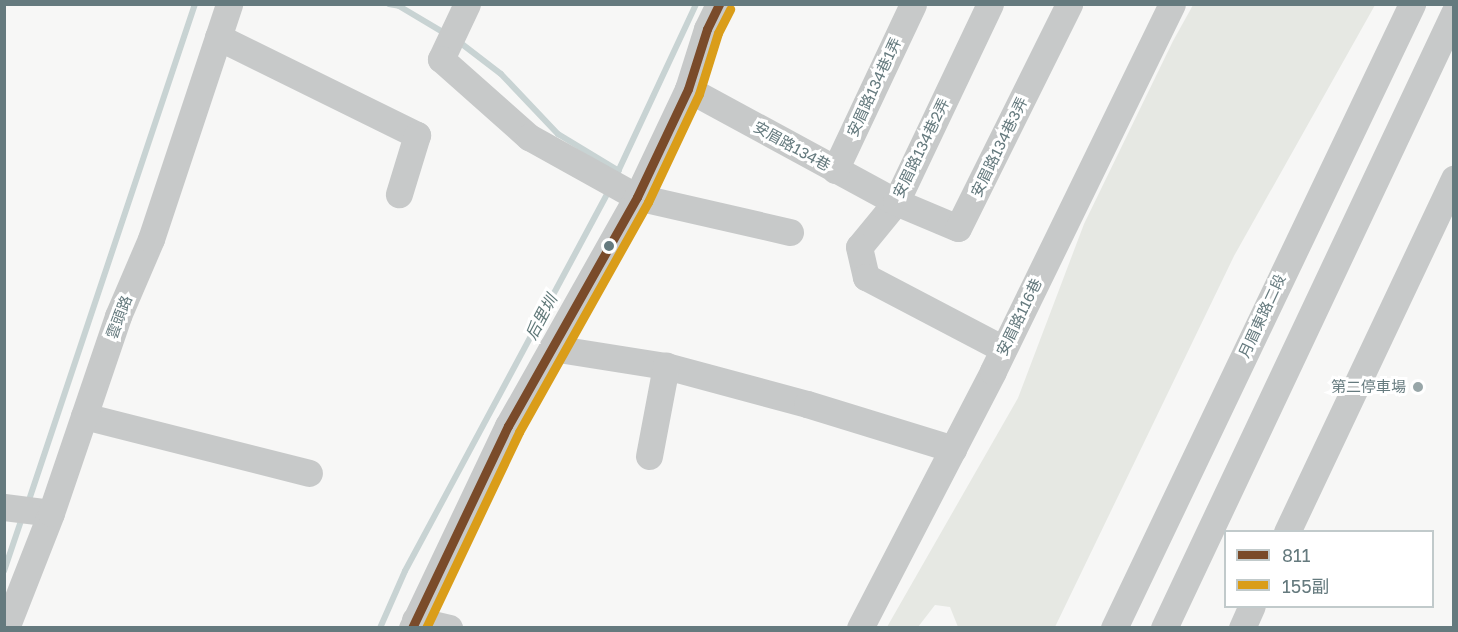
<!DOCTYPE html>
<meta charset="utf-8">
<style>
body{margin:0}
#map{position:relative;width:1458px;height:632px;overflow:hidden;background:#f7f7f6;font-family:"Golos Text","Noto Sans TC",sans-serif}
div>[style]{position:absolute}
.green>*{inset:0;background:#e6e8e3}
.stream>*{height:6px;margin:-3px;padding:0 3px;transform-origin:3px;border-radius:3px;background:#c8d3d3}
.minor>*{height:27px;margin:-13.5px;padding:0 13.5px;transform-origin:13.5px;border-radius:13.5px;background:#c7c9c9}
.bus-1>*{height:9px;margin:-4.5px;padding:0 4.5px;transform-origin:4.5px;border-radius:4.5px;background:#7a4b2a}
.bus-2>*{height:9px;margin:-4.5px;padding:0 4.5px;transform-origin:4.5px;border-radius:4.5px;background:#da9d19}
.dots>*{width:16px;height:16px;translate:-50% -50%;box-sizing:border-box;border:3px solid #fff;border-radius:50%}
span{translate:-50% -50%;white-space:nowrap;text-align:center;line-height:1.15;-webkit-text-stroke:6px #fff;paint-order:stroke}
.street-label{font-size:15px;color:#657a7e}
.poi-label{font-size:15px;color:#657a7e}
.right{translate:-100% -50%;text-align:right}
.water-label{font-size:16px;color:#5f7878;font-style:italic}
.frame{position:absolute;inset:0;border:6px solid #657a7e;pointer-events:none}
.legend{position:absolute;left:1224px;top:530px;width:210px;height:78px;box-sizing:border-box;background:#fff;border:2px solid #c1cacb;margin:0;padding:8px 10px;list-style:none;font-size:18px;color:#657a7e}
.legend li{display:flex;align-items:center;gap:12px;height:30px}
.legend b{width:30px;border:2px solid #c1cacb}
</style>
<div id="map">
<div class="green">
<div style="clip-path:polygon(1193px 5px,1375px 5px,1234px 256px,1055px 627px,958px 627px,950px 607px,935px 605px,918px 627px,887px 627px,1018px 398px,1084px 224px,1173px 41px)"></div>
</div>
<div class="stream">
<div style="left:389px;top:4px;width:10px;rotate:11deg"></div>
<div style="left:399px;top:6px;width:55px;rotate:30.8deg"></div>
<div style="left:458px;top:41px;width:54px;rotate:37.5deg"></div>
<div style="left:501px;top:74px;width:83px;rotate:46.5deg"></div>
<div style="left:558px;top:134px;width:71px;rotate:31.2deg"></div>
<div style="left:615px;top:178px;width:192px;rotate:-65deg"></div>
<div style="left:28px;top:503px;width:526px;rotate:-71.5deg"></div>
<div style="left:4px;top:571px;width:59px;rotate:-71.3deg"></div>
<div style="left:380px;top:628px;width:62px;rotate:-66.3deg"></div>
<div style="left:405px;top:571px;width:432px;rotate:-61.8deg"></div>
</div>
<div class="minor">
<div style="left:467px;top:4px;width:61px;rotate:115.3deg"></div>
<div style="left:441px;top:59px;width:118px;rotate:41.6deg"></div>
<div style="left:529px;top:137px;width:124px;rotate:29.1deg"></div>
<div style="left:637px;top:197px;width:157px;rotate:12.9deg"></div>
<div style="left:990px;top:4px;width:219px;rotate:115.4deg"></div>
<div style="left:896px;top:202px;width:58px;rotate:129.4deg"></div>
<div style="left:859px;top:247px;width:31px;rotate:77deg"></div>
<div style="left:866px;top:277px;width:155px;rotate:27.7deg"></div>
<div style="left:218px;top:37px;width:222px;rotate:26.2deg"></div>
<div style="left:417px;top:135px;width:62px;rotate:107deg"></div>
<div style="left:688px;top:89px;width:237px;rotate:28.5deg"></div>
<div style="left:896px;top:202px;width:67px;rotate:22.8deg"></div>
<div style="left:958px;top:228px;width:250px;rotate:-63.6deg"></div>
<div style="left:835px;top:170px;width:183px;rotate:-64.8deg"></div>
<div style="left:552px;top:348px;width:115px;rotate:9deg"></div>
<div style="left:666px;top:366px;width:146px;rotate:15.1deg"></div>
<div style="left:807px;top:404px;width:153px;rotate:17.1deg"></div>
<div style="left:84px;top:416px;width:232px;rotate:14.2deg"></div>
<div style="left:649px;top:456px;width:92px;rotate:-79.3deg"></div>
<div style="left:4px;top:507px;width:47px;rotate:7.3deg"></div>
<div style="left:1287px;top:532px;width:391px;rotate:-64.7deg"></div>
<div style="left:415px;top:620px;width:35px;rotate:13deg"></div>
<div style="left:6px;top:628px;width:123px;rotate:-68.6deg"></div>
<div style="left:51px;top:513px;width:208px;rotate:-71.2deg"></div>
<div style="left:118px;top:316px;width:84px;rotate:-66.8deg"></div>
<div style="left:151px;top:239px;width:248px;rotate:-71.6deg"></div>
<div style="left:412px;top:628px;width:224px;rotate:-64.6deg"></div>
<div style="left:508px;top:426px;width:263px;rotate:-60.6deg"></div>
<div style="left:637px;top:197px;width:119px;rotate:-64.7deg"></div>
<div style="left:688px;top:89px;width:63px;rotate:-72.4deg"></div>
<div style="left:707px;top:29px;width:28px;rotate:-64deg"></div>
<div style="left:860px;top:628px;width:289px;rotate:-62.6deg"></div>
<div style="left:993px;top:371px;width:408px;rotate:-64deg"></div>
<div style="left:1114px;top:628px;width:692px;rotate:-64.47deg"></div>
<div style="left:1164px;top:628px;width:680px;rotate:-64.75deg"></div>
<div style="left:1242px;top:628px;width:24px;rotate:-66deg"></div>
</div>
<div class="bus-1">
<div style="left:412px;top:628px;width:224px;rotate:-64.6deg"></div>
<div style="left:508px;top:426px;width:263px;rotate:-60.6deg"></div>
<div style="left:637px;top:197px;width:119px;rotate:-64.7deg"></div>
<div style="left:688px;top:89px;width:63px;rotate:-72.4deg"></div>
<div style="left:707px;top:29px;width:28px;rotate:-64deg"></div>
</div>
<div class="bus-2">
<div style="left:426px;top:628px;width:217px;rotate:-64.6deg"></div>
<div style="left:519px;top:432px;width:264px;rotate:-60.7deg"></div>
<div style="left:648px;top:202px;width:119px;rotate:-64.7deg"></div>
<div style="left:699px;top:94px;width:64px;rotate:-72.7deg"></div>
<div style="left:718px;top:33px;width:27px;rotate:-63deg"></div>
</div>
<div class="dots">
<div style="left:609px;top:246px;background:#657a7e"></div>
<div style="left:1418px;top:387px;background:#98a6a8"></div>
</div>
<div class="street-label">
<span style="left:874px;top:87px;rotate:-65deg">安眉路134巷1弄</span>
<span style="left:792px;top:146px;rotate:29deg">安眉路134巷</span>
<span style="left:999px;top:147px;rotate:-64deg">安眉路134巷3弄</span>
<span style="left:921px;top:148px;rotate:-64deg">安眉路134巷2弄</span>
<span style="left:1262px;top:316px;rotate:-65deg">月眉東路二段</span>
<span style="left:119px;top:317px;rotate:-69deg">雲頭路</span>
<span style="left:1019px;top:317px;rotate:-64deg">安眉路116巷</span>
</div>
<div class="poi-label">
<span class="right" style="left:1406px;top:387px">第二停車場</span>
</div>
<div class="water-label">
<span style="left:541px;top:317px;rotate:-62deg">后里圳</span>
</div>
<div class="frame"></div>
<ul class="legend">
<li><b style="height:8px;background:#7a4b2a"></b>811</li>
<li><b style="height:8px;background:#da9d19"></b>155副</li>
</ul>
</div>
